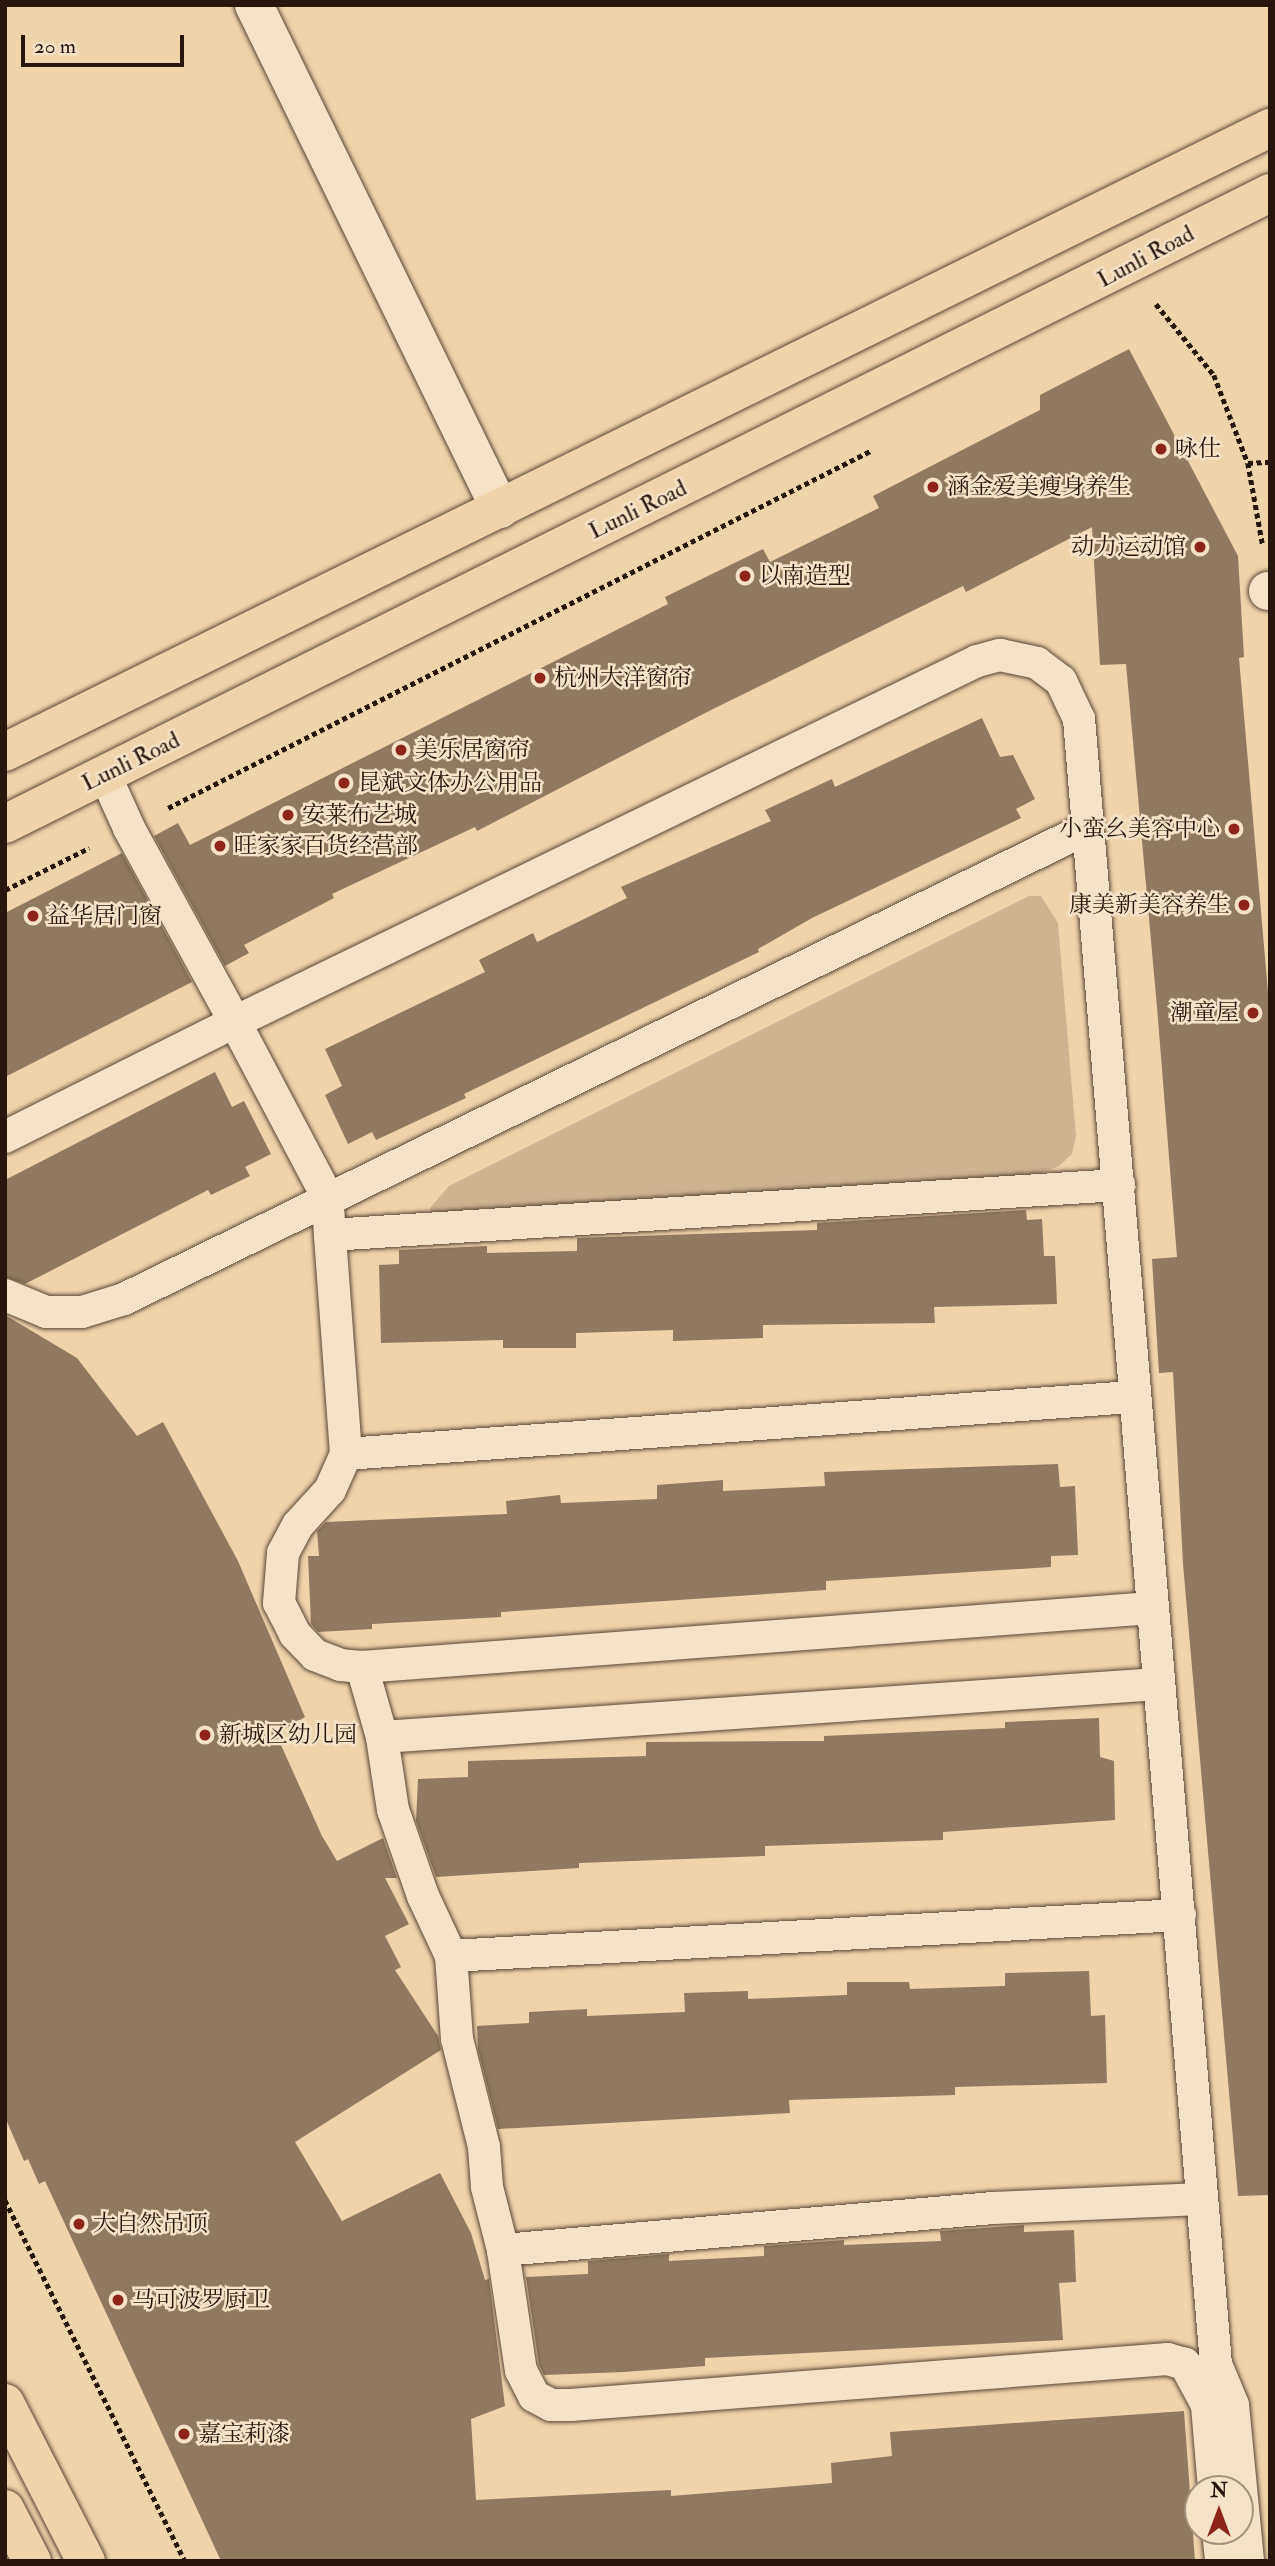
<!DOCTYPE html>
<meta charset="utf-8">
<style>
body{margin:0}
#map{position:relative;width:1275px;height:2566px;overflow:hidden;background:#efd4a9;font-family:"IM FELL Double Pica","Noto Serif SC",serif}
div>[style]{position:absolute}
.green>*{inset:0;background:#cdb48f}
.building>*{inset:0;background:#8f795f}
.path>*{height:4.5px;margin-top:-2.25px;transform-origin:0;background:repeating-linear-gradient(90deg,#26160e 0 5px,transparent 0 8.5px)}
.roads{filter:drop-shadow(0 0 2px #584635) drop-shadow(0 0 2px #584635)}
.service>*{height:32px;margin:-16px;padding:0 16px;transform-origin:16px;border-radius:16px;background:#f5e3c7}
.pedestrian>*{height:38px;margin:-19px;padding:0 19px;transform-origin:19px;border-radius:19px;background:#f5e3c7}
.minor>*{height:38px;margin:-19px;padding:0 19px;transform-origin:19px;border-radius:19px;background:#f5e3c7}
.primary>*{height:38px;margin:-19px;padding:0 19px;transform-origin:19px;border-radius:19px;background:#efd4a9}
.dots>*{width:19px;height:19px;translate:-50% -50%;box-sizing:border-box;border:4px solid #f5e3c7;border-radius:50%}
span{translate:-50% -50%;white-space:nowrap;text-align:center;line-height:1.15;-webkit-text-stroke:5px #f5e3c7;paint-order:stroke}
.street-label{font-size:23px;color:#26160e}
.poi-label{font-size:23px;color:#26160e}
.left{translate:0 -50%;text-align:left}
.right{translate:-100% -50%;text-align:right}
.frame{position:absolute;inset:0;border:7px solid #26160e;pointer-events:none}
.north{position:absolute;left:1184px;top:2475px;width:70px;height:70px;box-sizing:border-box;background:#f5e3c7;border:2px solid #a2917d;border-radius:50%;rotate:0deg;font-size:19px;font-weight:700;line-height:28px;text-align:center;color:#26160e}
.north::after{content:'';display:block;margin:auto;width:24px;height:32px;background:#8f2418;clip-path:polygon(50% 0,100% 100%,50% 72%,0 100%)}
.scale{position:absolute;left:21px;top:35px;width:163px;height:32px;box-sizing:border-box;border:4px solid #26160e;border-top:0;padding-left:9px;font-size:21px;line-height:24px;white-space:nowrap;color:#26160e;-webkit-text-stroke:5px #f5e3c7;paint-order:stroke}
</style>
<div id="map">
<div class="green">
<div style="clip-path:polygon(1029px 896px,1041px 896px,1058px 923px,1076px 1136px,1072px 1154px,1059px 1166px,1039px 1174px,433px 1219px,430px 1208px,449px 1186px)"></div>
</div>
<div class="building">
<div style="clip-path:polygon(1129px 349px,1238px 556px,1244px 657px,1239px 658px,1270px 1015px,1270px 2195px,1238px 2196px,1183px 1564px,1173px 1372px,1159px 1373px,1152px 1259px,1177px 1257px,1157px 1007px,1126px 664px,1100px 665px,1092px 527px,966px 592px,963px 586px,711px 710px,477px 831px,475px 827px,332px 894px,334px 898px,244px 945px,249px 953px,225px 966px,154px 836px,178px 823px,190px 845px,668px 604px,665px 597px,763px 549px,770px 562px,879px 508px,873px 496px,1040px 410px,1040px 395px)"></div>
<div style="clip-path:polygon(982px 718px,1000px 757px,1013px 755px,1035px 799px,1016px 809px,1021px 818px,812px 918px,758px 949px,759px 952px,464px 1094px,466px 1098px,376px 1140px,372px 1132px,348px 1144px,325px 1095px,342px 1086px,325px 1049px,485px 972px,479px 960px,533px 933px,537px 942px,627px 898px,621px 887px,771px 821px,765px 810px,832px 779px,835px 787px)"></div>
<div style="clip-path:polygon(122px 853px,192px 982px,5px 1077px,5px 913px)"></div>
<div style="clip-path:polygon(215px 1072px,232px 1107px,244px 1101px,271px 1154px,245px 1167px,250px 1176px,211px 1195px,208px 1190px,25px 1284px,5px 1277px,5px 1180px)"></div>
<div style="clip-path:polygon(1026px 1210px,1027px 1220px,1042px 1219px,1044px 1256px,1055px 1256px,1057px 1304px,934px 1307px,935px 1323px,763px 1325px,763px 1338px,673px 1341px,673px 1330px,576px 1333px,576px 1348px,503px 1348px,503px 1340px,381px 1343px,379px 1265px,399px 1264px,399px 1250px,487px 1246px,487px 1253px,577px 1251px,577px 1238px,817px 1230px,817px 1223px)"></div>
<div style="clip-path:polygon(5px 1315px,77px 1358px,137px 1436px,163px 1422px,238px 1561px,305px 1717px,276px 1734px,322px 1836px,337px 1861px,383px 1838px,397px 1878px,385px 1878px,409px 1924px,385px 1936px,401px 1967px,395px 1970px,438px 2036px,441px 2050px,295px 2142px,342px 2221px,440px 2173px,471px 2233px,485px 2280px,489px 2279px,505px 2406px,471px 2419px,476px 2500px,671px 2490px,671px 2496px,832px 2483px,831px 2463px,892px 2456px,890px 2432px,1184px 2411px,1195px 2561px,221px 2561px,45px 2181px,39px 2184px,28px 2159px,24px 2161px,5px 2117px)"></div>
<div style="clip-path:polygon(1058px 1464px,1060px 1487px,1075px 1486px,1078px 1555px,1051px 1556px,1051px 1567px,826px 1581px,826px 1590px,501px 1612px,501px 1617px,372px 1624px,372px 1629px,318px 1632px,311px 1624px,308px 1556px,319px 1556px,317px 1531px,326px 1522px,507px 1514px,506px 1501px,560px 1495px,561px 1503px,657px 1499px,657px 1485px,723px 1480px,723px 1491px,825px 1486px,824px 1472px)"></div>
<div style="clip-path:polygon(1099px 1718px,1100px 1757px,1114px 1761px,1115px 1820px,943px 1832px,943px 1840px,765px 1846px,765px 1856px,579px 1863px,579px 1868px,436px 1877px,416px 1821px,418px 1779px,468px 1777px,468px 1761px,646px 1756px,646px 1742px,824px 1741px,824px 1736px,1005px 1728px,1005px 1722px)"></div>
<div style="clip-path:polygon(1089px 1971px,1091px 2016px,1105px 2015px,1107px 2083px,955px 2087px,955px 2095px,789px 2100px,790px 2113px,498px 2129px,478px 2049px,477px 2026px,529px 2023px,529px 2012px,587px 2009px,587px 2016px,685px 2012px,684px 1993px,748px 1991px,748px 1999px,847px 1995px,847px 1982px,909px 1982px,910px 1989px,1005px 1986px,1005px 1973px)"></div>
<div style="clip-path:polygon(1024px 2225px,1024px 2232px,1074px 2230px,1076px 2282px,1059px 2283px,1063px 2340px,705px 2358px,705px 2366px,624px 2372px,544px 2375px,539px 2365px,526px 2277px,588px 2274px,588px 2261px,669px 2254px,669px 2261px,764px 2256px,764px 2246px,844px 2240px,844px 2245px,941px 2241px,940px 2231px)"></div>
</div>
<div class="path">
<div style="left:1156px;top:304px;width:92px;rotate:50.8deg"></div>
<div style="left:1214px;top:375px;width:94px;rotate:68.9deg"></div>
<div style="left:1248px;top:463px;width:84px;rotate:79.8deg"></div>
<div style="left:1248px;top:463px;width:22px;rotate:-3deg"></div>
<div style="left:168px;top:808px;width:790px;rotate:-26.95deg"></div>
<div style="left:5px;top:890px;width:94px;rotate:-26.6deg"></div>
<div style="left:5px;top:2200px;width:403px;rotate:63.5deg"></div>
</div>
<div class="roads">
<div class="service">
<div style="left:5px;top:1137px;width:257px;rotate:-26.6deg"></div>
<div style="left:235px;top:1022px;width:221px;rotate:-118.7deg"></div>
<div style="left:129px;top:828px;width:58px;rotate:-114.4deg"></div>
<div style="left:330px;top:1235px;width:791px;rotate:-3.63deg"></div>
<div style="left:5px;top:1295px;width:44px;rotate:22.5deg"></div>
<div style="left:46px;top:1312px;width:36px"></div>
<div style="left:82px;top:1312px;width:44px;rotate:-17.2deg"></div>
<div style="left:124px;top:1299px;width:1073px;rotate:-26.04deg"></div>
<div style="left:346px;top:1454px;width:788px;rotate:-4.15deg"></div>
<div style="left:362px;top:1667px;width:792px;rotate:-4.27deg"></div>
<div style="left:382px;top:1737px;width:778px;rotate:-3.91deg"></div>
<div style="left:451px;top:1956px;width:730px;rotate:-3.22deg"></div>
<div style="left:503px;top:2250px;width:491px;rotate:-4.9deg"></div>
<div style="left:992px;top:2208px;width:210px;rotate:-2.5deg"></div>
<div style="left:1214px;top:2489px;width:84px;rotate:-94.8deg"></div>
<div style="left:1207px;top:2405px;width:47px;rotate:-118.2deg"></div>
<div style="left:1185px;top:2364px;width:18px;rotate:-164deg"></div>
<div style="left:1168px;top:2359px;width:599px;rotate:175.59deg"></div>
<div style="left:571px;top:2405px;width:20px;rotate:180deg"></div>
<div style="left:551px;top:2405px;width:19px;rotate:-152deg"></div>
<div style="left:534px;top:2396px;width:28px;rotate:-117deg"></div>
<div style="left:521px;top:2371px;width:122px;rotate:-98.5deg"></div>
<div style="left:503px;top:2250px;width:65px;rotate:-104.3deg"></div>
<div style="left:487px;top:2187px;width:40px;rotate:-94.3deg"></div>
<div style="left:484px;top:2147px;width:111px;rotate:-104deg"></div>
<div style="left:457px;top:2039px;width:83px;rotate:-94.1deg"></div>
<div style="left:451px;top:1956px;width:66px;rotate:-115deg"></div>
<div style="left:423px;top:1896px;width:91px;rotate:-109.2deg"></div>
<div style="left:393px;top:1810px;width:74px;rotate:-98.6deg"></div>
<div style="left:382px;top:1737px;width:73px;rotate:-105.9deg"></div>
<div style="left:362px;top:1667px;width:21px;rotate:-175deg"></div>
<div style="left:341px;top:1665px;width:28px;rotate:-159deg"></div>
<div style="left:315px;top:1655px;width:29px;rotate:-134deg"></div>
<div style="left:295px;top:1634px;width:35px;rotate:-117deg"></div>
<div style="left:279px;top:1603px;width:50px;rotate:-85.4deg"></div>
<div style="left:283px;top:1553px;width:32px;rotate:-62deg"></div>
<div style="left:298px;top:1525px;width:47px;rotate:-47.6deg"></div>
<div style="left:330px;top:1490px;width:39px;rotate:-66deg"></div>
<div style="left:346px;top:1454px;width:220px;rotate:-94.2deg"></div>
<div style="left:330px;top:1235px;width:39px;rotate:-94deg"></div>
<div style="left:327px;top:1196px;width:197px;rotate:-117.9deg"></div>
<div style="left:235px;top:1022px;width:825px;rotate:-25.94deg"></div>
<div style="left:977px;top:661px;width:24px;rotate:-15deg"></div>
<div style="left:1000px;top:655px;width:38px;rotate:12deg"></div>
<div style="left:1037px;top:663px;width:30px;rotate:37deg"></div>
<div style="left:1061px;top:681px;width:42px;rotate:64.7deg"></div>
<div style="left:1079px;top:719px;width:1651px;rotate:85.24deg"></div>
<div style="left:1216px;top:2364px;width:44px;rotate:67.5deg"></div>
<div style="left:1233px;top:2405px;width:157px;rotate:84.5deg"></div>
<div style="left:1218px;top:2531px;width:30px;rotate:84deg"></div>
</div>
<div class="pedestrian">
<div style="left:1268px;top:591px;width:2px"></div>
</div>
<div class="minor">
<div style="left:254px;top:5px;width:561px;rotate:63.98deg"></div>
</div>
<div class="primary">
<div style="left:5px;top:752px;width:1411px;rotate:-26.26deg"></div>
<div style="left:5px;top:824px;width:1414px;rotate:-26.51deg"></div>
<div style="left:5px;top:2403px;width:178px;rotate:62.9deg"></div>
<div style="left:5px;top:2509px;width:59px;rotate:62.6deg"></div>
</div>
</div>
<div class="dots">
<div style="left:1161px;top:449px;background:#8f2418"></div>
<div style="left:933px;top:487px;background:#8f2418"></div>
<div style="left:1200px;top:547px;background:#8f2418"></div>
<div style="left:745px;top:576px;background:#8f2418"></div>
<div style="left:540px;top:678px;background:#8f2418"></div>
<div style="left:401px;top:750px;background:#8f2418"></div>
<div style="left:344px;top:783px;background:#8f2418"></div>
<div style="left:288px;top:815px;background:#8f2418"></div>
<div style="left:1234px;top:829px;background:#8f2418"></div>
<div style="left:220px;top:846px;background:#8f2418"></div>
<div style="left:1244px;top:905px;background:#8f2418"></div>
<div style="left:33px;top:916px;background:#8f2418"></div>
<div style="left:1253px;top:1013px;background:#8f2418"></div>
<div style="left:205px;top:1735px;background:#8f2418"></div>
<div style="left:79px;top:2224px;background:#8f2418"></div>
<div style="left:118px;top:2300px;background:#8f2418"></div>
<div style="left:184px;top:2434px;background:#8f2418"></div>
</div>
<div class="street-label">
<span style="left:1146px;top:257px;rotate:-28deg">Lunli Road</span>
<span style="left:638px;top:510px;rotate:-26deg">Lunli Road</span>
<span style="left:131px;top:762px;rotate:-26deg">Lunli Road</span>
</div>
<div class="poi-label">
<span class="left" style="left:1175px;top:449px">咏仕</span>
<span class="left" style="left:947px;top:487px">涵金爱美瘦身养生</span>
<span class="right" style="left:1186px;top:547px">动力运动馆</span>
<span class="left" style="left:759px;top:576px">以南造型</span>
<span class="left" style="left:554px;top:678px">杭州大洋窗帘</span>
<span class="left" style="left:415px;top:750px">美乐居窗帘</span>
<span class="left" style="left:358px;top:783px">昆斌文体办公用品</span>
<span class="left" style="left:302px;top:815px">安莱布艺城</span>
<span class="right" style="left:1220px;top:829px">小蛮幺美容中心</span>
<span class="left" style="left:234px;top:846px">旺家家百货经营部</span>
<span class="right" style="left:1230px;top:905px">康美新美容养生</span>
<span class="left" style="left:47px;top:916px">益华居门窗</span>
<span class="right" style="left:1239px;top:1013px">潮童屋</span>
<span class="left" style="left:219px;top:1735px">新城区幼儿园</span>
<span class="left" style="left:93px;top:2224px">大自然吊顶</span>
<span class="left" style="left:132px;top:2300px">马可波罗厨卫</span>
<span class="left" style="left:198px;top:2434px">嘉宝莉漆</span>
</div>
<div class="frame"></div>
<div class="north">N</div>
<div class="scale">20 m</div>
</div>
